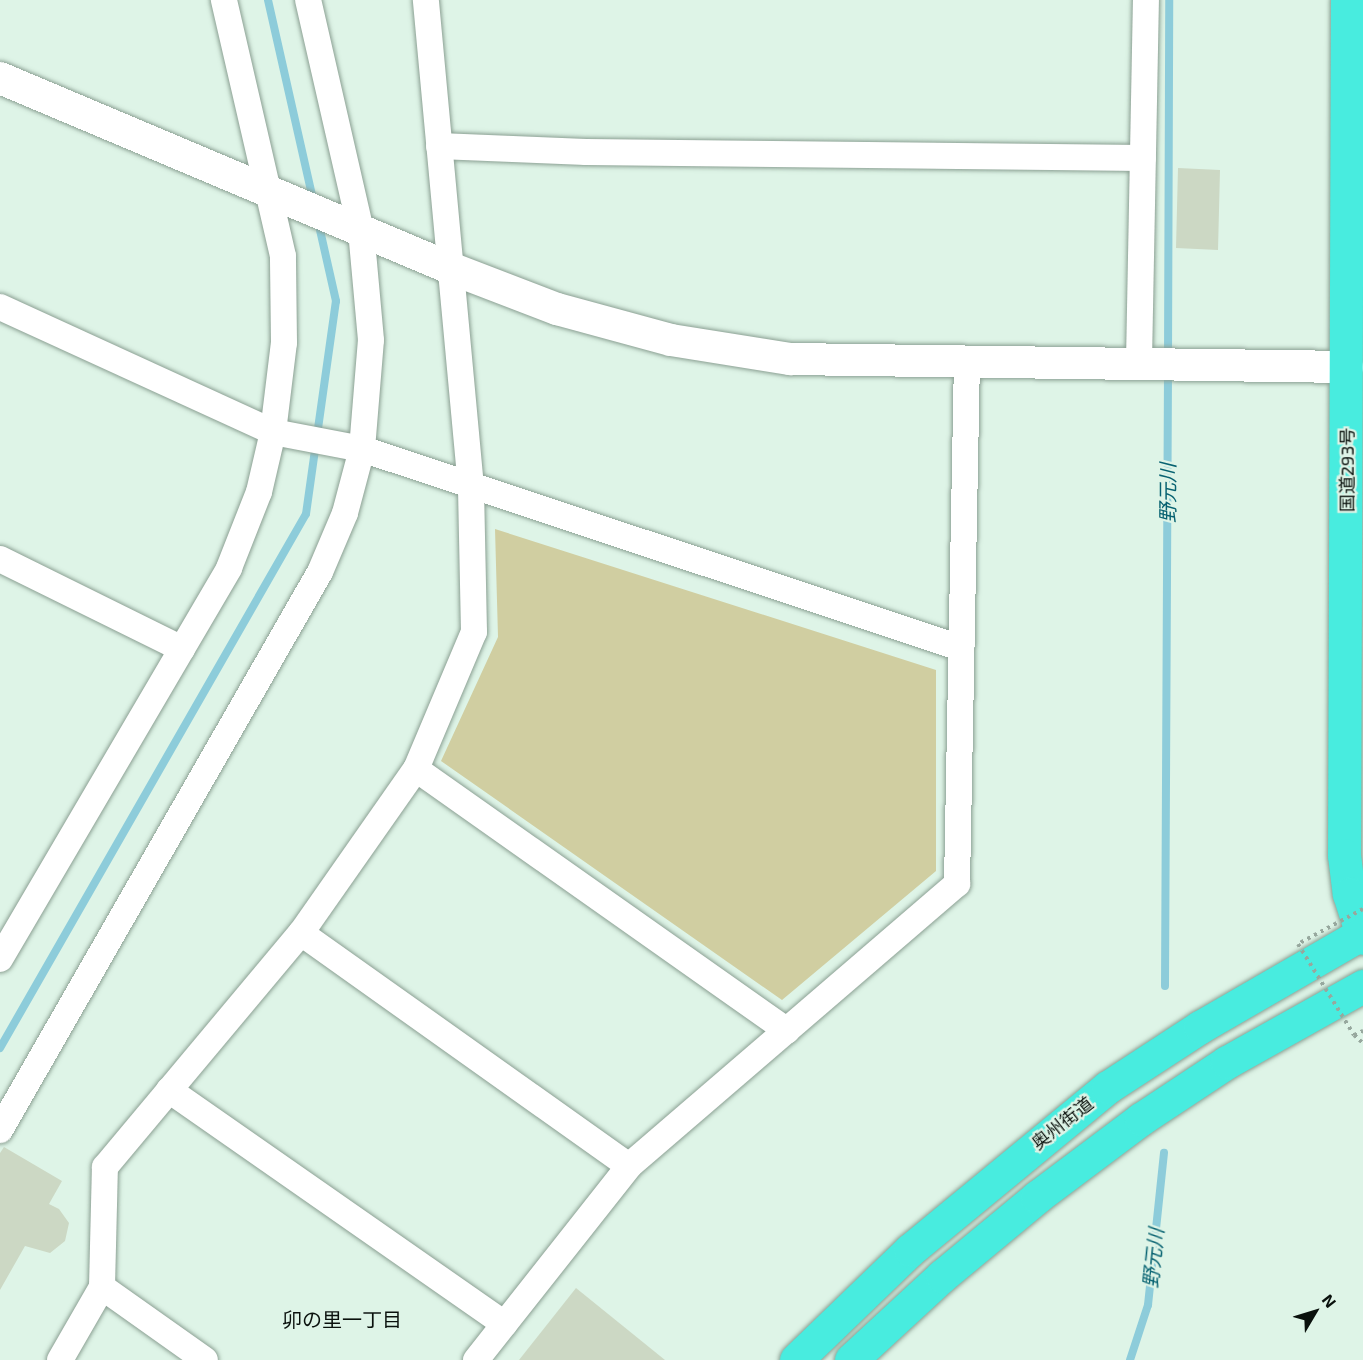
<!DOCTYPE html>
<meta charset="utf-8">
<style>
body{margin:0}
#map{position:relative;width:1363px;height:1360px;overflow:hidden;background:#def4e7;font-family:"Exo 2","Noto Sans JP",sans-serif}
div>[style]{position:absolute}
.green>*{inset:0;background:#d0cea1}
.stream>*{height:8px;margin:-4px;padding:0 4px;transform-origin:4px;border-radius:4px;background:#8dccda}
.building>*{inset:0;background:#ccd8c4}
.path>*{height:4px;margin-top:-2px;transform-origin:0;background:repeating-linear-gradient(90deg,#97a89e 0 3px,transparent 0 7.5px)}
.roads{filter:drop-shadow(0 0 2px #8ba093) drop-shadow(0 0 2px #8ba093)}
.minor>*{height:26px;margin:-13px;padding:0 13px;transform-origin:13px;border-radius:13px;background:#fff}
.tertiary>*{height:32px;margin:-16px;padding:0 16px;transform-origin:16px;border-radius:16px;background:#fff}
.trunk>*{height:33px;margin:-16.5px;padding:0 16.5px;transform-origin:16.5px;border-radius:16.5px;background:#48ecdf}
.path-bridge>*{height:4px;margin-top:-2px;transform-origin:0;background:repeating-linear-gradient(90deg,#97a89e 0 3px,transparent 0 7.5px)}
span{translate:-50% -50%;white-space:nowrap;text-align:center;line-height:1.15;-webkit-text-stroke:4.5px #def4e7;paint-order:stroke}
.street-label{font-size:18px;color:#0a110d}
.water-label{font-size:20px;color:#076271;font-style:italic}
.neighbourhood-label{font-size:20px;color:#0a110d}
.north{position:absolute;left:1285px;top:1282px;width:60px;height:60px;-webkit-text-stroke:4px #def4e7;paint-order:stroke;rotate:52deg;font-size:16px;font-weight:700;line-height:24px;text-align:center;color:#0a110d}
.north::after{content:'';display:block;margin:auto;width:21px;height:27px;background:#0a110d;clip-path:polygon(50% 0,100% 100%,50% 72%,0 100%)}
</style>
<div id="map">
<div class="green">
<div style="clip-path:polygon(495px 529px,936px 670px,936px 871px,782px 1000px,441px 761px,498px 637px)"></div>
</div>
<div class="stream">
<div style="left:268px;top:0;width:205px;rotate:77.3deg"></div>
<div style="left:1168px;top:358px;width:358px;rotate:-89.8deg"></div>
<div style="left:1165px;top:986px;width:616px;rotate:-89.72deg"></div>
<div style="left:0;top:1048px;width:615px;rotate:-60.19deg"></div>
<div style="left:306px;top:514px;width:215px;rotate:-82deg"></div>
<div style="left:336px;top:301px;width:82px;rotate:-102.7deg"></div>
<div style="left:1130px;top:1360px;width:58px;rotate:-71.9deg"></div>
<div style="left:1148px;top:1305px;width:153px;rotate:-84deg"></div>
</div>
<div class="building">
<div style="clip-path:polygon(1178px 168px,1220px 170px,1218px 250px,1176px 248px)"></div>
<div style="clip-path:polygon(4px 1147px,62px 1181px,49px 1204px,59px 1209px,69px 1223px,65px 1241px,50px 1253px,25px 1246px,0 1290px,0 1153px)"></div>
<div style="clip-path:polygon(576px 1288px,665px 1360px,519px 1360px)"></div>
</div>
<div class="path">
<div style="left:1354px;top:1035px;width:12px;rotate:42deg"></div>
</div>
<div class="roads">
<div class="minor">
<div style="left:439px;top:146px;width:147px;rotate:2.3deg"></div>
<div style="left:586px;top:152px;width:557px;rotate:0.62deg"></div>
<div style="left:0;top:307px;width:300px;rotate:24.6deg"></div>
<div style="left:273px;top:432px;width:91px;rotate:10.8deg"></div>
<div style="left:362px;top:449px;width:631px;rotate:18.38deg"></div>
<div style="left:1139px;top:361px;width:361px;rotate:-88.9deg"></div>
<div style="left:0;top:559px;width:203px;rotate:26.3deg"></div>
<div style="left:416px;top:769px;width:454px;rotate:35.2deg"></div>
<div style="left:301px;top:933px;width:402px;rotate:35.4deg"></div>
<div style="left:0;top:959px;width:453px;rotate:-59.6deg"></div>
<div style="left:229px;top:568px;width:82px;rotate:-68.5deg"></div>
<div style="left:259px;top:492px;width:62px;rotate:-76.9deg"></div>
<div style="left:273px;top:432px;width:90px;rotate:-83deg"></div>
<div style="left:284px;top:343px;width:87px;rotate:-90.7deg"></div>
<div style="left:283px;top:256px;width:263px;rotate:-103deg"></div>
<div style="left:169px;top:1090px;width:409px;rotate:34.9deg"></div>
<div style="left:0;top:1130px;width:643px;rotate:-60.17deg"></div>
<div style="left:320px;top:572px;width:64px;rotate:-67deg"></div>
<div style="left:345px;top:513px;width:66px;rotate:-75.1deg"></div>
<div style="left:362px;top:449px;width:109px;rotate:-85.3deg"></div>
<div style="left:371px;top:340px;width:109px;rotate:-95.2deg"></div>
<div style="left:361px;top:231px;width:237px;rotate:-102.9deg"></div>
<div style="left:102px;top:1287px;width:126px;rotate:35.3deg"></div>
<div style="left:60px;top:1360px;width:84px;rotate:-60.1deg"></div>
<div style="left:102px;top:1287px;width:120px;rotate:-88.6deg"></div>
<div style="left:105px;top:1167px;width:305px;rotate:-50.1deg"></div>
<div style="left:301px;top:933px;width:200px;rotate:-55deg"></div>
<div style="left:416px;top:769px;width:149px;rotate:-67.1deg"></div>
<div style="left:474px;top:632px;width:145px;rotate:-91.2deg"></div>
<div style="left:471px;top:487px;width:489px;rotate:-95.3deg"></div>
<div style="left:476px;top:1360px;width:247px;rotate:-51.7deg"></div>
<div style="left:629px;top:1166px;width:433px;rotate:-40.7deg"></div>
<div style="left:957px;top:884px;width:524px;rotate:-88.91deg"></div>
</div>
<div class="tertiary">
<div style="left:0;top:78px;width:488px;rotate:22.9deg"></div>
<div style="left:450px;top:268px;width:115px;rotate:21deg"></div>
<div style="left:557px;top:309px;width:118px;rotate:15.2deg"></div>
<div style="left:671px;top:340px;width:121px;rotate:9.1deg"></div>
<div style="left:790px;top:359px;width:557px;rotate:0.82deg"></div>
</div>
<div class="trunk">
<div style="left:1347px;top:0;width:855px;rotate:90.2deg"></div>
<div style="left:1344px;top:855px;width:39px;rotate:83deg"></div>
<div style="left:1349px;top:894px;width:46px;rotate:72.3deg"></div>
<div style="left:796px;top:1360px;width:158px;rotate:-44deg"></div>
<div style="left:910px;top:1250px;width:256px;rotate:-39.5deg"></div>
<div style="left:1108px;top:1087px;width:110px;rotate:-33.1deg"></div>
<div style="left:1200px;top:1027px;width:188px;rotate:-30deg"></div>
<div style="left:851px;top:1360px;width:124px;rotate:-42.7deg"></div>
<div style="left:942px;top:1276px;width:124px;rotate:-39.7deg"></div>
<div style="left:1037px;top:1197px;width:130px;rotate:-36.9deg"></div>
<div style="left:1141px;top:1119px;width:103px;rotate:-33.5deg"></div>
<div style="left:1227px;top:1062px;width:156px;rotate:-29.2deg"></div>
</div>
</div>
<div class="path-bridge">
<div style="left:1363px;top:909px;width:74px;rotate:151.7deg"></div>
<div style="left:1298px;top:944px;width:107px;rotate:58.4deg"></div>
<div style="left:1354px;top:1035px;width:10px;rotate:-24deg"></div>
</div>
<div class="street-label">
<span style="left:1347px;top:470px;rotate:-90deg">国道293号</span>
<span style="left:1062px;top:1123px;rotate:-38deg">奥州街道</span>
</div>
<div class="water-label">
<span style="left:1167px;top:493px;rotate:-90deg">野元川</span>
<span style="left:1153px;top:1258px;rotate:-84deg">野元川</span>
</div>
<div class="neighbourhood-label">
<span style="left:342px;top:1319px">卯の里一丁目</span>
</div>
<div class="north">N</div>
</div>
